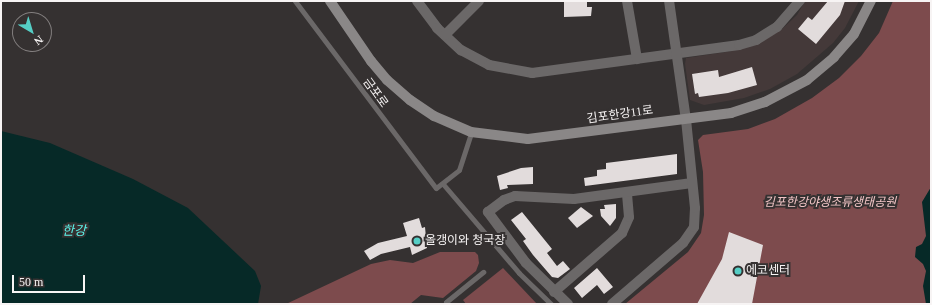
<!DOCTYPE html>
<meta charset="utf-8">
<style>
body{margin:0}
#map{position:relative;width:932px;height:305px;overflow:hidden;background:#353131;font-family:"Times New Roman","Noto Sans KR",serif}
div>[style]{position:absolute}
.built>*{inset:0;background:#443939}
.green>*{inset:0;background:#7d4b4d}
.water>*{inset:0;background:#062927}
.building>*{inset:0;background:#e2dcdc}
.lane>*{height:5px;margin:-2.5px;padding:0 2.5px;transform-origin:2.5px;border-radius:2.5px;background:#6b6868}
.street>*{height:10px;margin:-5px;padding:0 5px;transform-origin:5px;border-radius:5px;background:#6b6868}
.secondary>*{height:10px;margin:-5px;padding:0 5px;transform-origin:5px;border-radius:5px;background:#8a8787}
.dots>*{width:11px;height:11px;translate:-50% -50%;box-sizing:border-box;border:2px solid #353131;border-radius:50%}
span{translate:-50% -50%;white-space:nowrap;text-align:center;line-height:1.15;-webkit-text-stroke:4px #353131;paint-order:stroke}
.street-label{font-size:12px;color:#f7f4f4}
.park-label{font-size:12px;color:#f2c5c6;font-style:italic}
.poi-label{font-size:12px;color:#f7f4f4}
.left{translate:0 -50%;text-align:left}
.water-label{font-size:13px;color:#5bf4ea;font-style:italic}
.frame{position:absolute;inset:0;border:2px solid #f7f4f4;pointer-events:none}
.north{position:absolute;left:12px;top:12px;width:40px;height:40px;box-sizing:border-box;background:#353131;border:1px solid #837f7f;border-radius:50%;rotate:142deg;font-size:11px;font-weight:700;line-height:16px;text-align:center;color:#f7f4f4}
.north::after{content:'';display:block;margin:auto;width:14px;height:18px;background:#55cec5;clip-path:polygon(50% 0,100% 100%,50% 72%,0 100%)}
.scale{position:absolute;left:12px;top:275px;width:73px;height:18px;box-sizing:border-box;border:2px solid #f7f4f4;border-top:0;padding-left:5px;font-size:12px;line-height:14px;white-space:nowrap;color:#f7f4f4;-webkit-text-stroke:3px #353131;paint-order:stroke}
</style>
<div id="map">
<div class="built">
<div style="clip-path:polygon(805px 1px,859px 1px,845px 28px,833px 43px,797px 74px,770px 89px,744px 98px,704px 105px,690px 100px,685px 64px,686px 58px,732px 51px,781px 30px,797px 15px)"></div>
</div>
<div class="green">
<div style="clip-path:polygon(893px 1px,931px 1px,931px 304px,625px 304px,688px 252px,701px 233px,704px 215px,703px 172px,698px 140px,703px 135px,748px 129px,775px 119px,812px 98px,839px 78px,861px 56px,879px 33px)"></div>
<div style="clip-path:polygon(440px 252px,475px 252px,478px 255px,479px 263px,476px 271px,443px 298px,421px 295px,410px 304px,286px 304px,371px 264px,390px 260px,413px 263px)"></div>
<div style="clip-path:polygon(503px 268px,537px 304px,466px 304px,463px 300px)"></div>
</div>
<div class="water">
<div style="clip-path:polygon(1px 131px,50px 143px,133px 179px,188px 208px,255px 271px,261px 286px,258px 304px,1px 304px)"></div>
<div style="clip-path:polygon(931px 187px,931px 304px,926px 304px,923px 286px,926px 271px,923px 264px,915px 257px,916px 247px,922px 244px,926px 236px,922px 202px)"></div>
</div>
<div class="building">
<div style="clip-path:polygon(564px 1px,587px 1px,587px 7px,592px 7px,591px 16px,564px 17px)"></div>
<div style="clip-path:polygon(828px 1px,845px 1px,840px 15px,816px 44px,798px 29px,808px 17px,812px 20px)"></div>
<div style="clip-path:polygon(752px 67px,757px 85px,728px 93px,699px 97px,698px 93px,695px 94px,692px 74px,718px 70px,719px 77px)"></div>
<div style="clip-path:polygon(677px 154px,677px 174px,585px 186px,584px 178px,597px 176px,597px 170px,606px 169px,606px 163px)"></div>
<div style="clip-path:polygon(533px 167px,533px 184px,507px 185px,508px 188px,500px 190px,497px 176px,521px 168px)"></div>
<div style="clip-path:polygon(616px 204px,616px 218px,610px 226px,601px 216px,600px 209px,605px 209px,604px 205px)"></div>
<div style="clip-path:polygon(581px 207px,593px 216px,577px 228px,568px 218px)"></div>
<div style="clip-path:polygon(522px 212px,552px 249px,547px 253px,557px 266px,563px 261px,570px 269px,558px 278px,552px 277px,533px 255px,523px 241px,526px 239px,511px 220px)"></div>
<div style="clip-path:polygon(419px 218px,422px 228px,425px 227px,427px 248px,412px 255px,410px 247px,381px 254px,370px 260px,364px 251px,378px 243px,407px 236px,403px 223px)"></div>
<div style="clip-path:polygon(729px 232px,763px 245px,752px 304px,697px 304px,722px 259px)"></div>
<div style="clip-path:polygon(597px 268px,613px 287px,604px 294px,597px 285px,582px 298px,574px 288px)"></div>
</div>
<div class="lane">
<div style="left:295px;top:1px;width:234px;rotate:53deg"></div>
<div style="left:436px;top:188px;width:29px;rotate:-38deg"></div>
<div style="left:459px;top:170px;width:40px;rotate:-72deg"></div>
<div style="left:443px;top:184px;width:117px;rotate:49.5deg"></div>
<div style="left:519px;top:273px;width:45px;rotate:44.1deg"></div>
<div style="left:447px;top:304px;width:2px;rotate:-117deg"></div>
<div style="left:446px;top:302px;width:48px;rotate:-39deg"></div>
</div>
<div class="street">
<div style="left:417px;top:1px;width:34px;rotate:53deg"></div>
<div style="left:437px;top:28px;width:33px;rotate:43deg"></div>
<div style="left:461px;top:50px;width:32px;rotate:28deg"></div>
<div style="left:489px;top:65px;width:44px;rotate:10.5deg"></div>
<div style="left:532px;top:73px;width:209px;rotate:-7.7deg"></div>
<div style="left:739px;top:45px;width:18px;rotate:-16deg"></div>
<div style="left:756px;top:40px;width:25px;rotate:-32deg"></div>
<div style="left:777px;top:27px;width:35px;rotate:-49deg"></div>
<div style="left:627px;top:1px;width:59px;rotate:80.2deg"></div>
<div style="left:445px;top:35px;width:48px;rotate:-45deg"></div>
<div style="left:554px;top:292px;width:90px;rotate:-40.9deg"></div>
<div style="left:622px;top:233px;width:17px;rotate:-66deg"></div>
<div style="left:629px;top:217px;width:24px;rotate:-95deg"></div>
<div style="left:568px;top:304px;width:59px;rotate:-135.7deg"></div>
<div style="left:526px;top:263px;width:64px;rotate:-126.7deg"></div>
<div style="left:488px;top:212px;width:20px;rotate:-37deg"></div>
<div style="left:504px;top:200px;width:12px;rotate:-20deg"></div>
<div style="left:515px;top:196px;width:59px;rotate:2.9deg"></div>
<div style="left:574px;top:199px;width:119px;rotate:-7.7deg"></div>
<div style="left:612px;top:304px;width:94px;rotate:-40.7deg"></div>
<div style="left:683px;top:243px;width:19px;rotate:-55deg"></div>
<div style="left:694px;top:227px;width:19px;rotate:-87deg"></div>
<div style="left:695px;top:208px;width:88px;rotate:-95.8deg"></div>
<div style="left:686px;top:120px;width:120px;rotate:-98.1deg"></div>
</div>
<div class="secondary">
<div style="left:330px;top:1px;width:73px;rotate:55.7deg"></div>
<div style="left:371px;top:61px;width:25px;rotate:50deg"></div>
<div style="left:387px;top:80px;width:30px;rotate:41deg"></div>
<div style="left:410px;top:100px;width:29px;rotate:34deg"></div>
<div style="left:434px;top:116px;width:40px;rotate:23.4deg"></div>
<div style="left:471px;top:132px;width:57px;rotate:7deg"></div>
<div style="left:528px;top:139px;width:205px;rotate:-7.3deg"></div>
<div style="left:731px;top:113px;width:36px;rotate:-18deg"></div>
<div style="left:765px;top:102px;width:47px;rotate:-27.6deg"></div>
<div style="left:807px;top:80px;width:35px;rotate:-40deg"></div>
<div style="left:834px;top:57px;width:30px;rotate:-49deg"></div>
<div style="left:854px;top:34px;width:37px;rotate:-63deg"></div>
</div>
<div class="dots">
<div style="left:417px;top:241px;background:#55cec5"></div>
<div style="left:738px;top:271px;background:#55cec5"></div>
</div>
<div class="street-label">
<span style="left:375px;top:93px;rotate:54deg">금포로</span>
<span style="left:620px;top:115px;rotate:-8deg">김포한강11로</span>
</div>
<div class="park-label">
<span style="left:830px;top:203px">김포한강야생조류생태공원</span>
</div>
<div class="poi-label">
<span class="left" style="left:425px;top:241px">올갱이와 청국장</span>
<span class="left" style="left:746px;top:271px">에코센터</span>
</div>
<div class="water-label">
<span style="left:74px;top:231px">한강</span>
</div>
<div class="frame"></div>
<div class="north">N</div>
<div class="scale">50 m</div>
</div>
